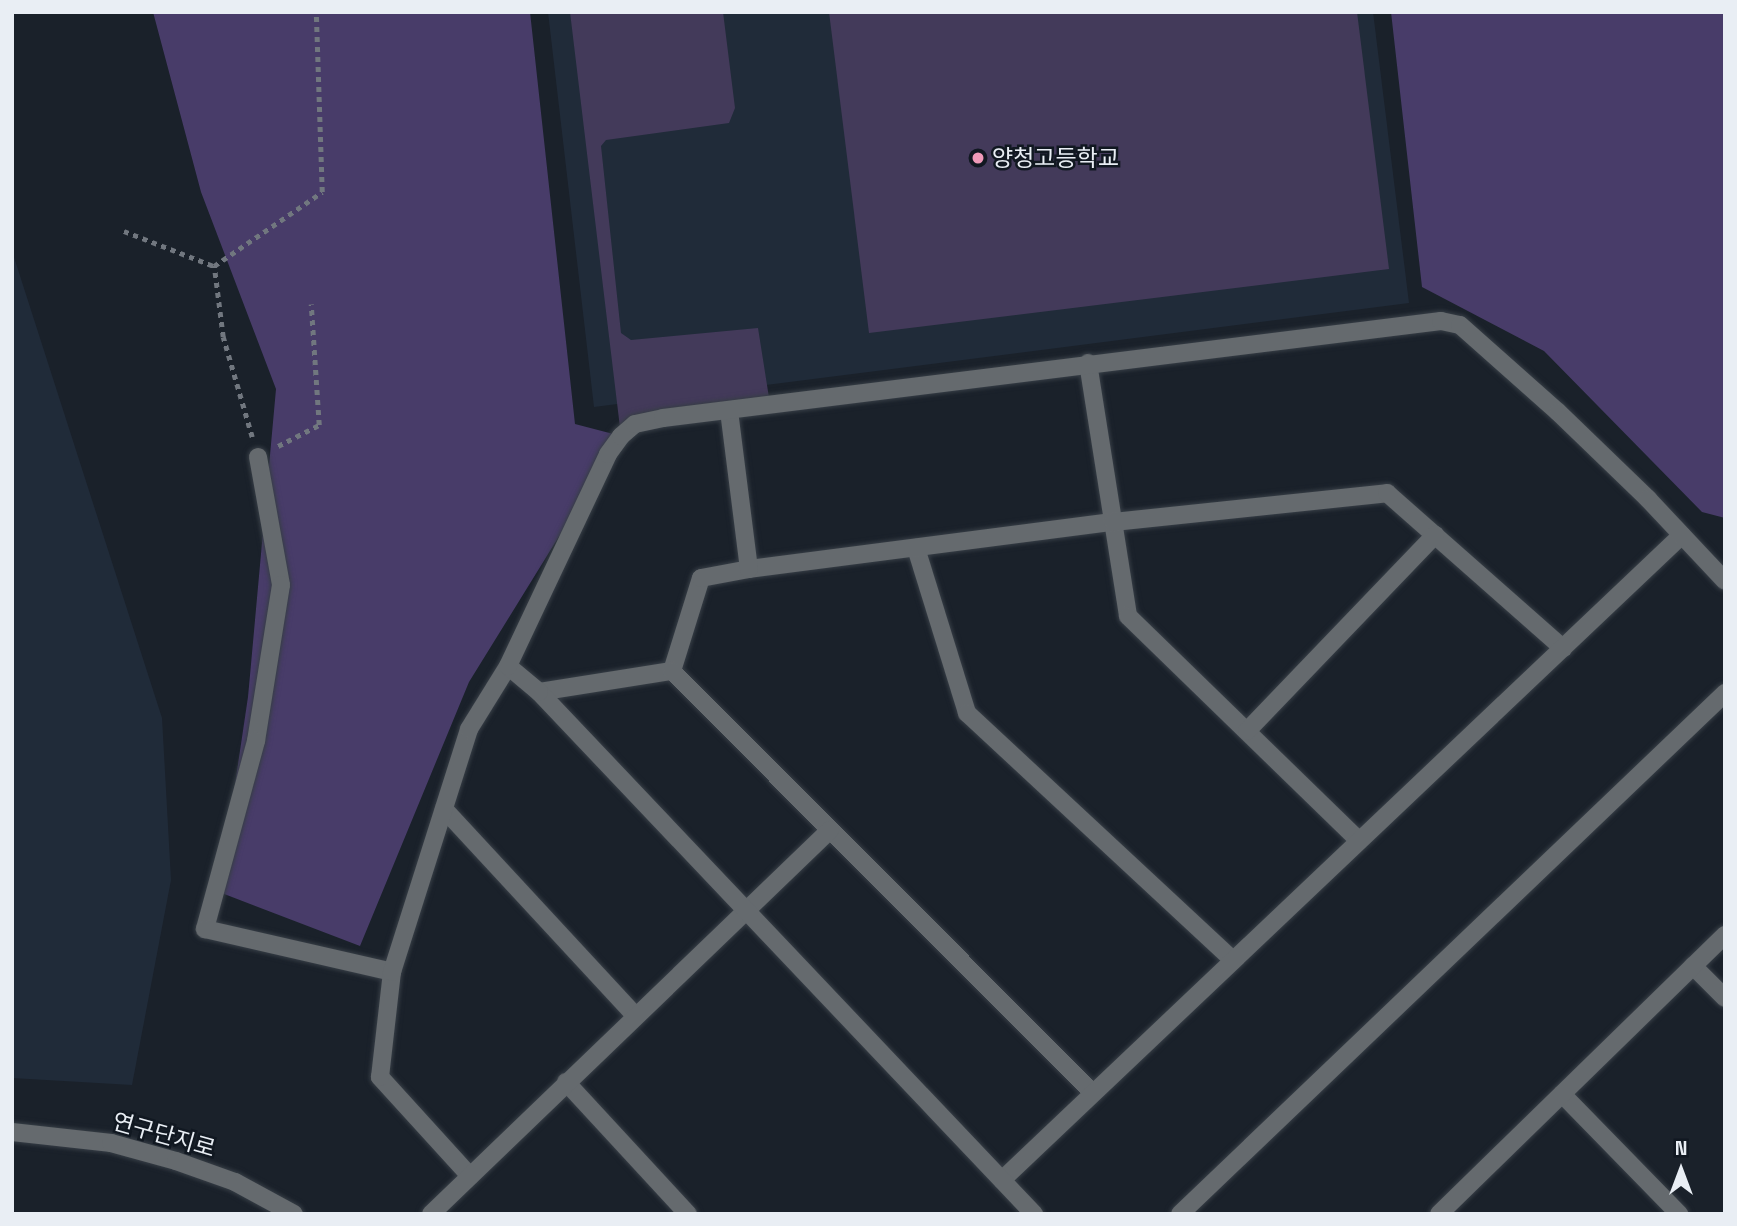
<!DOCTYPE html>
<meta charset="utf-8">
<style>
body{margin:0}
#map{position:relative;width:1737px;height:1226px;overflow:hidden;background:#1a212a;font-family:"Space Grotesk","Noto Sans KR",sans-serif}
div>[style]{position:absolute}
.built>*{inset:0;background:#202b39}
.green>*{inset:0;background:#433a5a}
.forest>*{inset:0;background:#483c69}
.path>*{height:4.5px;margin-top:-2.25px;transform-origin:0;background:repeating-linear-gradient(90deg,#71777f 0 5px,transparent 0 10px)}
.roads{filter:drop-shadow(0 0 2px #373e46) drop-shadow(0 0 2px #373e46)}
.minor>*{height:18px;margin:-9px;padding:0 9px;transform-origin:9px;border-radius:9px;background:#656a6e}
.dots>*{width:19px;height:19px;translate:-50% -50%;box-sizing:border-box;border:4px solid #111821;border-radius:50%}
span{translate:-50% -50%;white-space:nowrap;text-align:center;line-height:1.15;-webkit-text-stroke:5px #111821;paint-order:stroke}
.poi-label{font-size:23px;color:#e9eef4}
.left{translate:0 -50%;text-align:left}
.street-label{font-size:23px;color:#e9eef4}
.frame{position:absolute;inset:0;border:14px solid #e9eef4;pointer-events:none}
.north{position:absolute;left:1646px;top:1135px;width:70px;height:70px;-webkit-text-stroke:5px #111821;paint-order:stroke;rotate:0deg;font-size:19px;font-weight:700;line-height:28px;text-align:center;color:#e9eef4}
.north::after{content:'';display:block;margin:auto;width:24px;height:32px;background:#e9eef4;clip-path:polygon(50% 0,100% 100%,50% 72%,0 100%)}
</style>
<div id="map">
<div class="built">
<div style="clip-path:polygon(548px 12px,1373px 12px,1409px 303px,594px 407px)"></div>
<div style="clip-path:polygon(12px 251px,162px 718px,171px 880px,132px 1085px,12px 1078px)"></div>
</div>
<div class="green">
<div style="clip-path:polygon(570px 12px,723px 12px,735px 108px,729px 123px,606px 140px,601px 146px,621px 333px,631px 340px,758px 328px,770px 404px,621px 436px)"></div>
<div style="clip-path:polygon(829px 12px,1357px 12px,1389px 269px,869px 333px)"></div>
</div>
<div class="forest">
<div style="clip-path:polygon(153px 12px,530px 12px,575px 424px,621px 436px,469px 682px,360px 946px,219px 892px,248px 697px,276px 389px,201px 192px)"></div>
<div style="clip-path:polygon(1391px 12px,1725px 12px,1725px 518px,1702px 512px,1544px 351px,1422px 287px)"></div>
</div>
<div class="path">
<div style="left:124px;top:231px;width:97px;rotate:21.3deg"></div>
<div style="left:252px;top:437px;width:104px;rotate:-106.2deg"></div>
<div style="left:223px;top:337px;width:72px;rotate:-97.2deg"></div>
<div style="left:214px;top:266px;width:131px;rotate:-34.4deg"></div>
<div style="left:322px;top:192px;width:180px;rotate:-91.9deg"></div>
<div style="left:278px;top:446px;width:46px;rotate:-27.1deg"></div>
<div style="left:319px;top:425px;width:121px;rotate:-93.8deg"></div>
</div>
<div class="roads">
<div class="minor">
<div style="left:1088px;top:363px;width:256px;rotate:81deg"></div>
<div style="left:1128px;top:616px;width:322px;rotate:44.2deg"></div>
<div style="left:258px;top:457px;width:130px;rotate:79.8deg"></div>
<div style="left:281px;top:585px;width:158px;rotate:99.1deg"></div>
<div style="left:256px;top:741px;width:195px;rotate:105.2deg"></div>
<div style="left:205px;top:929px;width:192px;rotate:12.9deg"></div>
<div style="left:916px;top:548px;width:173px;rotate:72.8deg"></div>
<div style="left:967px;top:713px;width:363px;rotate:42.9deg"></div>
<div style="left:749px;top:569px;width:367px;rotate:-7.4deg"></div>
<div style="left:1113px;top:522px;width:276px;rotate:-6deg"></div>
<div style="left:1387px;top:493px;width:235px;rotate:41.4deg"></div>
<div style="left:672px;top:671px;width:97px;rotate:-72.7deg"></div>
<div style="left:701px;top:578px;width:49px;rotate:-10.6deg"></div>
<div style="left:749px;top:569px;width:160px;rotate:-97.2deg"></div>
<div style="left:539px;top:692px;width:135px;rotate:-9deg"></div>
<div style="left:672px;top:671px;width:596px;rotate:45.07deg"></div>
<div style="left:1247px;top:731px;width:272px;rotate:-46.2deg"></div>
<div style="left:444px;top:809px;width:281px;rotate:47.2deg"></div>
<div style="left:1693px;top:966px;width:45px;rotate:45deg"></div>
<div style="left:566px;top:1082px;width:180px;rotate:47.3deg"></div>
<div style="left:1562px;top:1094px;width:168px;rotate:45.7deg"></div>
<div style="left:12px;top:1132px;width:100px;rotate:6.3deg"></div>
<div style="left:111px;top:1143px;width:67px;rotate:15.5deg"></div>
<div style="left:176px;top:1161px;width:63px;rotate:19.6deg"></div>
<div style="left:235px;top:1182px;width:67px;rotate:28.5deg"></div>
<div style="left:470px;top:1176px;width:134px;rotate:-132.3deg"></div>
<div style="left:380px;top:1077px;width:106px;rotate:-83.5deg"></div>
<div style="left:392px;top:972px;width:255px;rotate:-72.4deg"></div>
<div style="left:469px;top:729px;width:74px;rotate:-58.2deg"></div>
<div style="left:1002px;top:1180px;width:937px;rotate:-43.49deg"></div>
<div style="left:431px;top:1214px;width:554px;rotate:-43.9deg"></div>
<div style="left:1034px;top:1214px;width:719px;rotate:-133.48deg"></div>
<div style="left:539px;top:692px;width:40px;rotate:-140deg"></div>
<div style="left:508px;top:666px;width:234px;rotate:-64.7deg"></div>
<div style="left:608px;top:454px;width:22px;rotate:-54deg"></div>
<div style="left:621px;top:436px;width:18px;rotate:-41deg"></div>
<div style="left:635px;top:424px;width:29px;rotate:-12deg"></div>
<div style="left:663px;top:418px;width:784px;rotate:-7.11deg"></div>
<div style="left:1441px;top:321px;width:19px;rotate:12deg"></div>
<div style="left:1460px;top:325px;width:131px;rotate:41.6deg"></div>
<div style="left:1558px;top:412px;width:125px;rotate:44deg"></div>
<div style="left:1648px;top:499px;width:112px;rotate:46.8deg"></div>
<div style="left:1180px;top:1214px;width:754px;rotate:-43.71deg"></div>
<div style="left:1439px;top:1214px;width:400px;rotate:-44.3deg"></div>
</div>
</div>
<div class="dots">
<div style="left:978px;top:158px;background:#ef9ab9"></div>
</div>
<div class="poi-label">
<span class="left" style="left:992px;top:158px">양청고등학교</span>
</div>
<div class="street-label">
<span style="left:164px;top:1135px;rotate:16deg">연구단지로</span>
</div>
<div class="frame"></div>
<div class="north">N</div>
</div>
